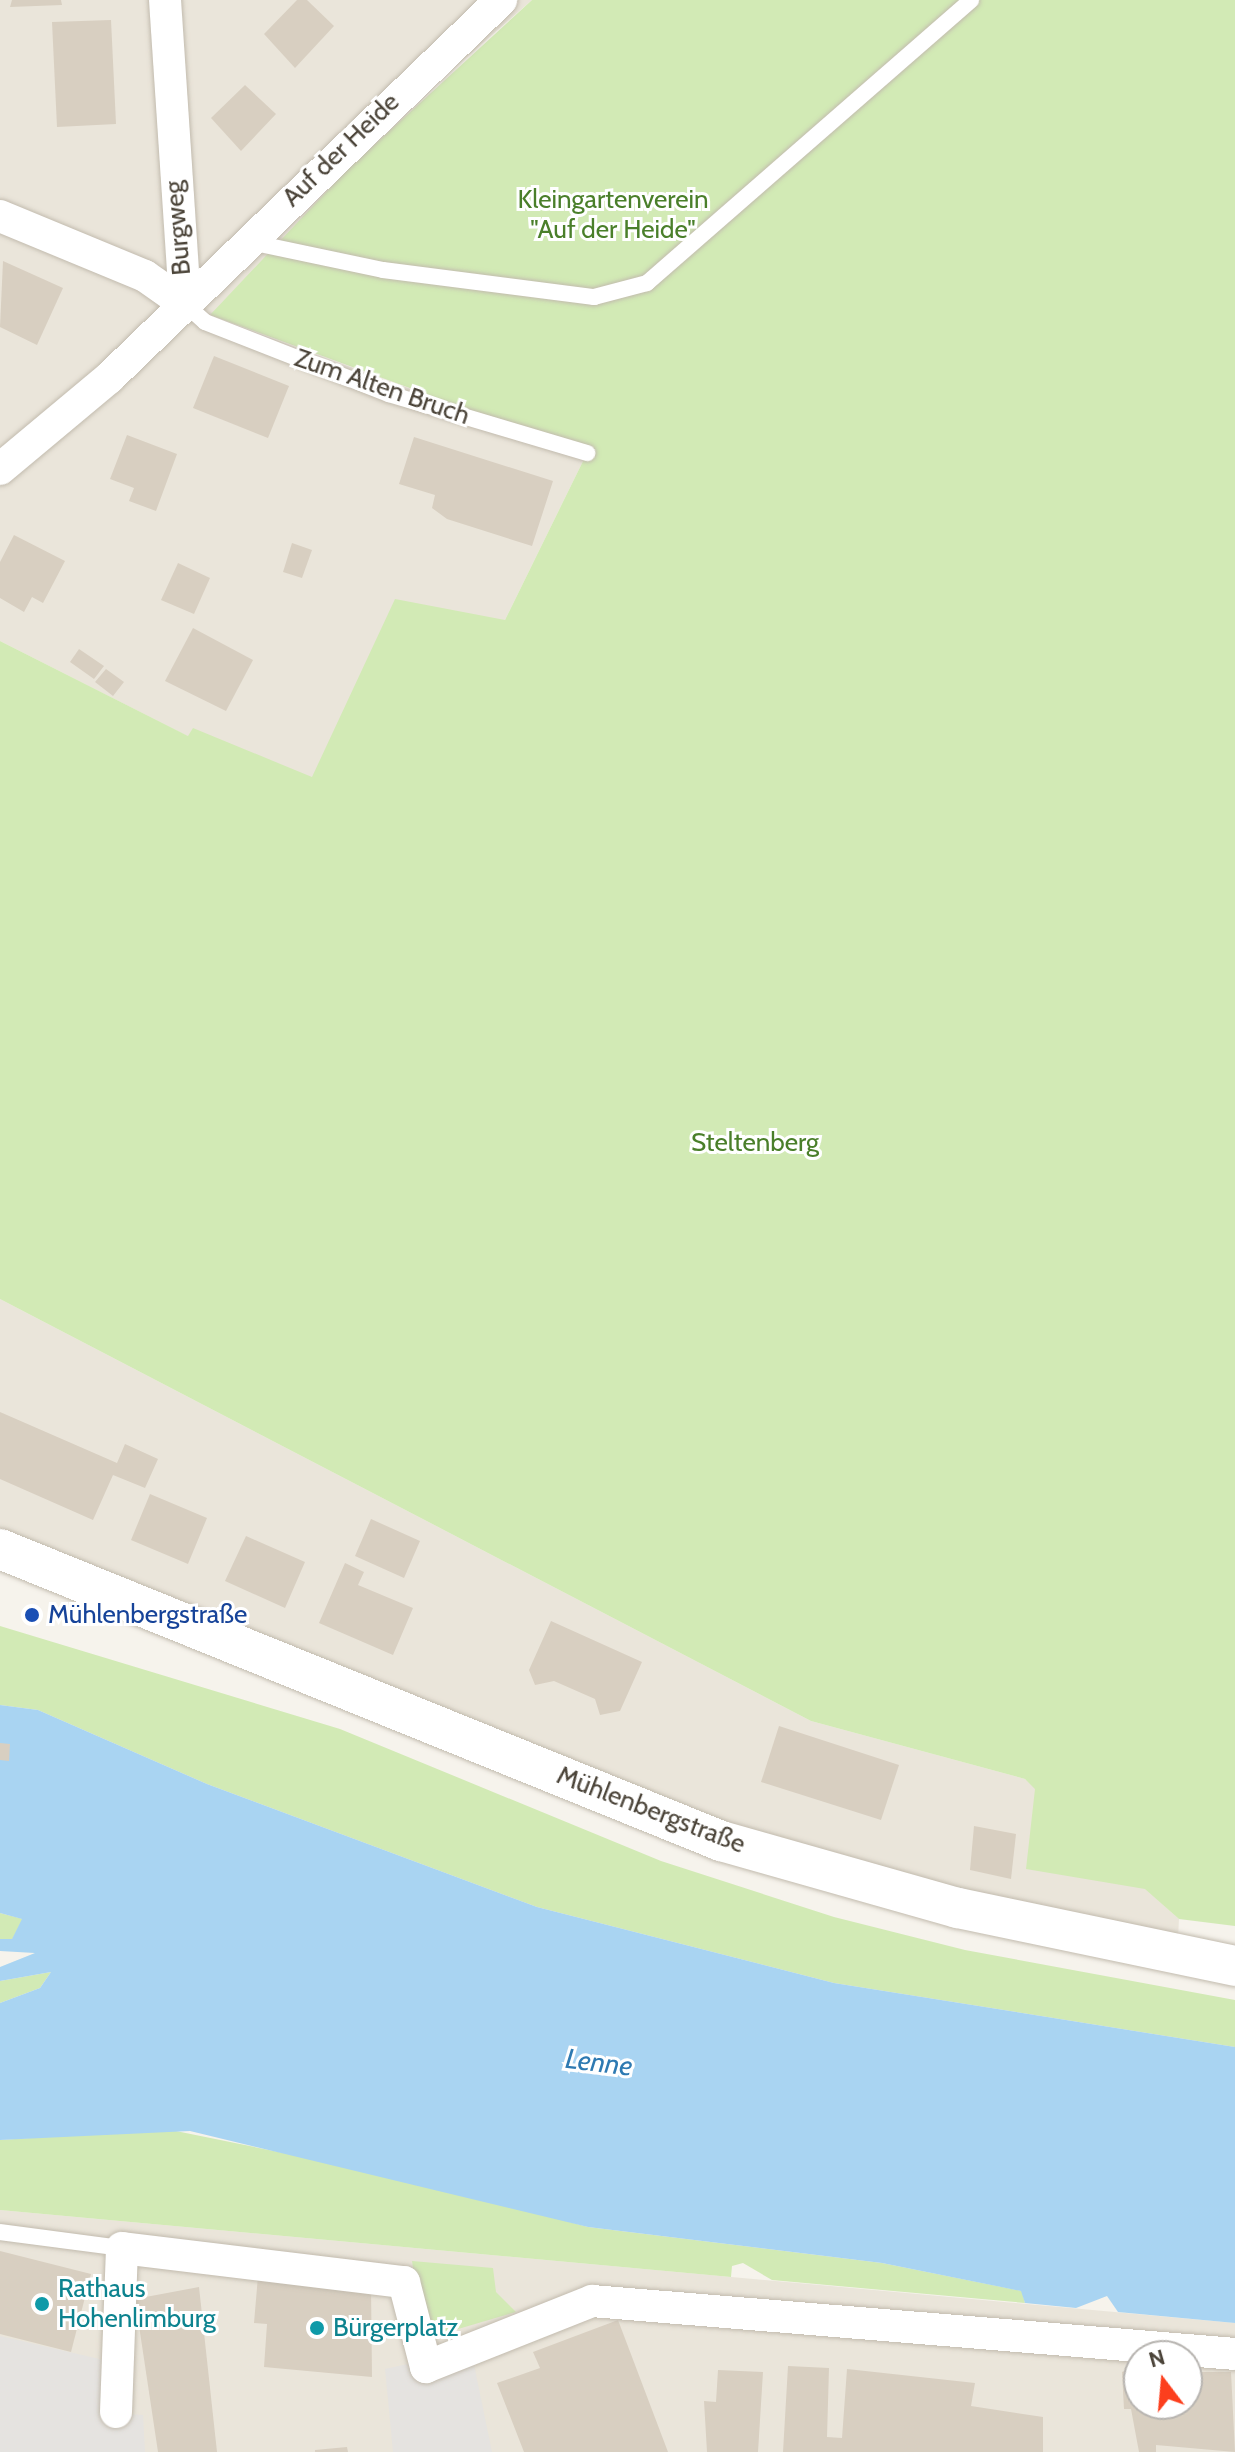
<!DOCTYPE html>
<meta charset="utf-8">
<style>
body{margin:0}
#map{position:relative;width:1235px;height:2452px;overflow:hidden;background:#f6f3ec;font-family:Cabin,sans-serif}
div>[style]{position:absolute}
.residential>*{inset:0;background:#eae5da}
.green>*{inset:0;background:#d2eab5}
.parking>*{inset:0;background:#e5e3e0}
.water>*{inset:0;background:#a9d4f2}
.building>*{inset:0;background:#d8cfc1}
.roads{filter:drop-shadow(0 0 2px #c2bbae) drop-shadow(0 0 2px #c2bbae)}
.service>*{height:16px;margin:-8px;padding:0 8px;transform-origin:8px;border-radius:8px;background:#fff}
.minor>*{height:32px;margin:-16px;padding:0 16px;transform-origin:16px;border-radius:16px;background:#fff}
.tertiary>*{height:40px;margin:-20px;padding:0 20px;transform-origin:20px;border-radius:20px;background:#fff}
.dots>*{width:22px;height:22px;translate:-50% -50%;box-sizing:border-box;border:4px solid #fff;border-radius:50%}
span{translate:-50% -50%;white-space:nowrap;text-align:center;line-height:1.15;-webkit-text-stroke:6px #fff;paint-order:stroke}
.street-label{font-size:26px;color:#4b4439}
.park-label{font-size:26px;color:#4a7f2a}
.transit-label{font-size:26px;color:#164399}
.left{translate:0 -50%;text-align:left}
.culture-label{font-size:26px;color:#0d838f}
.water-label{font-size:28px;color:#2e7ab2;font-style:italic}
.north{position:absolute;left:1123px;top:2340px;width:80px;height:80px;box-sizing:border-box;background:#fff;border:2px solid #b7b4b0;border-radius:50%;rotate:344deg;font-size:22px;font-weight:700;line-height:32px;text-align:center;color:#4b4439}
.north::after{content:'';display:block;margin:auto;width:28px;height:36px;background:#fc3f1d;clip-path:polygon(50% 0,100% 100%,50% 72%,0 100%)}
</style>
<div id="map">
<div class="residential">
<div style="clip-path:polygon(0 0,532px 0,445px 76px,211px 316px,587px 453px,505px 620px,304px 795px,0 641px)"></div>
<div style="clip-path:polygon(0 1299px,811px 1721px,1025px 1779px,1179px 1919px,1177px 1956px,721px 1841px,0 1549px)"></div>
<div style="clip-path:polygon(evenodd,0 2210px,1235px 2323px,1235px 2452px,0 2452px,0 2210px,1139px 2356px,1187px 2356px,1187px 2404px,1139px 2404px,1139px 2356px)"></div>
</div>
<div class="green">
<div style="clip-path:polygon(532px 0,1235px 0,1235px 1926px,1179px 1919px,1145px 1889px,1026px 1869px,1035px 1789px,1025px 1779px,811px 1721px,0 1299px,0 641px,188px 736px,193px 728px,312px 777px,395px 599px,505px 620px,587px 453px,210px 315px,346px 171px)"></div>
<div style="clip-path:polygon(0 1626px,340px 1729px,661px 1861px,834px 1917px,965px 1950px,1235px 2000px,1235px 2047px,834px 1983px,537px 1907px,207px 1784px,38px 1710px,0 1705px)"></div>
<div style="clip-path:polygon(0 1913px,23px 1919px,12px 1940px,0 1939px)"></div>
<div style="clip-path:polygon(51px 1972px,40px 1988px,0 2003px,0 1981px)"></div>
<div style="clip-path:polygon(166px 2129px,407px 2178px,588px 2227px,882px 2263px,1022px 2291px,1025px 2303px,772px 2280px,743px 2263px,732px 2266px,731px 2277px,0 2210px,0 2140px)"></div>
<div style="clip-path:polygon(412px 2261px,493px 2268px,496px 2292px,516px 2312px,424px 2339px)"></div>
</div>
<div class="parking">
<div style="clip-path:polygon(0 2336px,121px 2364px,129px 2414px,143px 2415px,145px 2452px,0 2452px)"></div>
<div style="clip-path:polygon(471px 2350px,492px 2452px,393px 2452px,385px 2369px)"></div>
</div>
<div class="water">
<div style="clip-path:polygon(0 1705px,38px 1710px,207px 1784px,537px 1907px,834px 1983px,1235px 2047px,1235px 2323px,1118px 2312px,1107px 2296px,1076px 2308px,1025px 2303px,1021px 2291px,882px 2263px,588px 2227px,190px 2131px,0 2140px,0 2003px,40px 1988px,51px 1972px,0 1981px,0 1967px,35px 1953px,0 1951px,0 1939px,12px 1939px,22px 1919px,0 1913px)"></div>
</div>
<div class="building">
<div style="clip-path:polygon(12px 0,61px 0,62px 5px,10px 7px)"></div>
<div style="clip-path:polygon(297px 0,307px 0,334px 26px,295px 68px,264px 34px)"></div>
<div style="clip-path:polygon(111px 20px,116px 124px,57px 127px,52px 22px)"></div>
<div style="clip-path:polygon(245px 85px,276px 114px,241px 151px,211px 118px)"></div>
<div style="clip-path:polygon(3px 261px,63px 288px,37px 345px,0 327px)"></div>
<div style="clip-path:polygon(214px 356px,289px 386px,268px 438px,193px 408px)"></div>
<div style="clip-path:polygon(127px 435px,177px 454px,156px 511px,129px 501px,134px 488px,110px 479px)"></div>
<div style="clip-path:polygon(414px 437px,553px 481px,532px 546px,447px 519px,432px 508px,435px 495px,399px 484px)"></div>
<div style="clip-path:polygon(14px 535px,65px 561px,43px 603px,32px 597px,24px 612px,0 598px,0 562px)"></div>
<div style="clip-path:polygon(292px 543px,312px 550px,302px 578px,283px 572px)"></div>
<div style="clip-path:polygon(178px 563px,210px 578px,194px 614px,161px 600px)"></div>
<div style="clip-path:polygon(193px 628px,253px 660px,226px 711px,165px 681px)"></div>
<div style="clip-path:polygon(79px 649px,104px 666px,94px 679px,70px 662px)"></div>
<div style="clip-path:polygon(106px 669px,124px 682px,113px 696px,95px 682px)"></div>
<div style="clip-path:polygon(0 1412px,117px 1463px,125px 1444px,158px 1459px,145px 1488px,113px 1475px,93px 1520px,0 1479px)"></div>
<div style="clip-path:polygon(150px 1494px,207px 1518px,188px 1564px,131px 1540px)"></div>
<div style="clip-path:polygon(371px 1519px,420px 1541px,404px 1578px,355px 1556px)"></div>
<div style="clip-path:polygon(246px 1536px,305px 1562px,285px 1608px,225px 1581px)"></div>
<div style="clip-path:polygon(345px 1563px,364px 1572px,358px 1585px,413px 1608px,393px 1655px,319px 1623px)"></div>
<div style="clip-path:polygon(551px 1621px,642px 1662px,620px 1711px,600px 1715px,595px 1699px,554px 1681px,535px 1685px,529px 1670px)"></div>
<div style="clip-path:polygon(779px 1726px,899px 1765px,881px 1820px,761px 1782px)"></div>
<div style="clip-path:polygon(0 1743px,10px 1744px,9px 1761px,0 1760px)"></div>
<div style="clip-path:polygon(974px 1826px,1016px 1834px,1011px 1879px,970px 1870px)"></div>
<div style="clip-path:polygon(0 2251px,91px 2274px,71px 2352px,0 2334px)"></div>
<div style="clip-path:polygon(258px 2276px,371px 2287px,372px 2377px,264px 2367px,267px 2324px,254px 2323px)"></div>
<div style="clip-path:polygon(199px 2287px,217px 2452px,158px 2452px,135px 2299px)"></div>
<div style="clip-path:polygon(618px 2320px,668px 2452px,524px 2452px,497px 2383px,540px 2368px,533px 2352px)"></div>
<div style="clip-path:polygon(1187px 2358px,1190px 2372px,1231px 2372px,1235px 2452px,1156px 2445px,1156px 2452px,1139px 2452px,1131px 2409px,1124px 2409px,1122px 2372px,1139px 2364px,1139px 2404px,1187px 2404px)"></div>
<div style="clip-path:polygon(788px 2366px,829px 2368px,827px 2437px,842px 2438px,847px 2369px,975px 2383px,971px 2406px,1043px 2417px,1043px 2452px,783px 2452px)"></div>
<div style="clip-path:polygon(718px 2370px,763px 2372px,758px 2452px,707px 2452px,704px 2401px,716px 2402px)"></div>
<div style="clip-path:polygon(347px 2447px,348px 2452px,315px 2452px,315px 2450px)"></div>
</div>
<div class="roads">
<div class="service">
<div style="left:250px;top:242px;width:136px;rotate:11.9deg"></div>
<div style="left:383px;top:270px;width:213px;rotate:7.3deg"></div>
<div style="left:594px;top:297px;width:55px;rotate:-14.8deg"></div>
<div style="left:647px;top:283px;width:430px;rotate:-41.1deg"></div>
<div style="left:185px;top:304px;width:27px;rotate:42deg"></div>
<div style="left:205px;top:322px;width:198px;rotate:21.4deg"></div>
<div style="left:389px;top:394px;width:207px;rotate:16.6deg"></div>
<div style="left:0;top:2232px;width:123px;rotate:7.5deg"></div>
</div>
<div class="minor">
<div style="left:165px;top:0;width:305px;rotate:86.2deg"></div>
<div style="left:0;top:216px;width:157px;rotate:22.5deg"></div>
<div style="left:145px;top:276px;width:49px;rotate:35deg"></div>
<div style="left:0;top:469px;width:142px;rotate:-39.9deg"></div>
<div style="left:109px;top:378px;width:545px;rotate:-43.96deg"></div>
<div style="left:116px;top:2412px;width:164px;rotate:-87.9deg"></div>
<div style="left:122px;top:2248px;width:284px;rotate:6.9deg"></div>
<div style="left:404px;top:2282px;width:88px;rotate:75.5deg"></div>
<div style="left:426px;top:2367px;width:179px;rotate:-21.7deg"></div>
<div style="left:592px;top:2301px;width:645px;rotate:4.71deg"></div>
</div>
<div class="tertiary">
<div style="left:0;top:1549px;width:778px;rotate:22.05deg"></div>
<div style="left:721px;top:1841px;width:246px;rotate:15.8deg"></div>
<div style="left:958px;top:1908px;width:283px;rotate:11.8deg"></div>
</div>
</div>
<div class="dots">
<div style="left:32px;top:1615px;background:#1a4fb4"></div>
<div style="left:42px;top:2304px;background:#0f9aa8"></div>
<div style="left:317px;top:2328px;background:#0f9aa8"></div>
</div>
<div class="street-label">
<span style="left:341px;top:150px;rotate:-44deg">Auf der Heide</span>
<span style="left:178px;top:228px;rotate:-95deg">Burgweg</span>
<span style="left:382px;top:387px;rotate:19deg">Zum Alten Bruch</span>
<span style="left:651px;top:1810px;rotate:21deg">Mühlenbergstraße</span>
</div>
<div class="park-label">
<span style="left:613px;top:215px">Kleingartenverein<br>"Auf der Heide"</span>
<span style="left:755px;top:1143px">Steltenberg</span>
</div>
<div class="transit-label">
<span class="left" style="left:48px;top:1615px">Mühlenbergstraße</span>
</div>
<div class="culture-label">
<span class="left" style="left:58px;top:2304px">Rathaus<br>Hohenlimburg</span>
<span class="left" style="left:333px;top:2328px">Bürgerplatz</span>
</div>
<div class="water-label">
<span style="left:599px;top:2062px;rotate:7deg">Lenne</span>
</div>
<div class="north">N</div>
</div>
